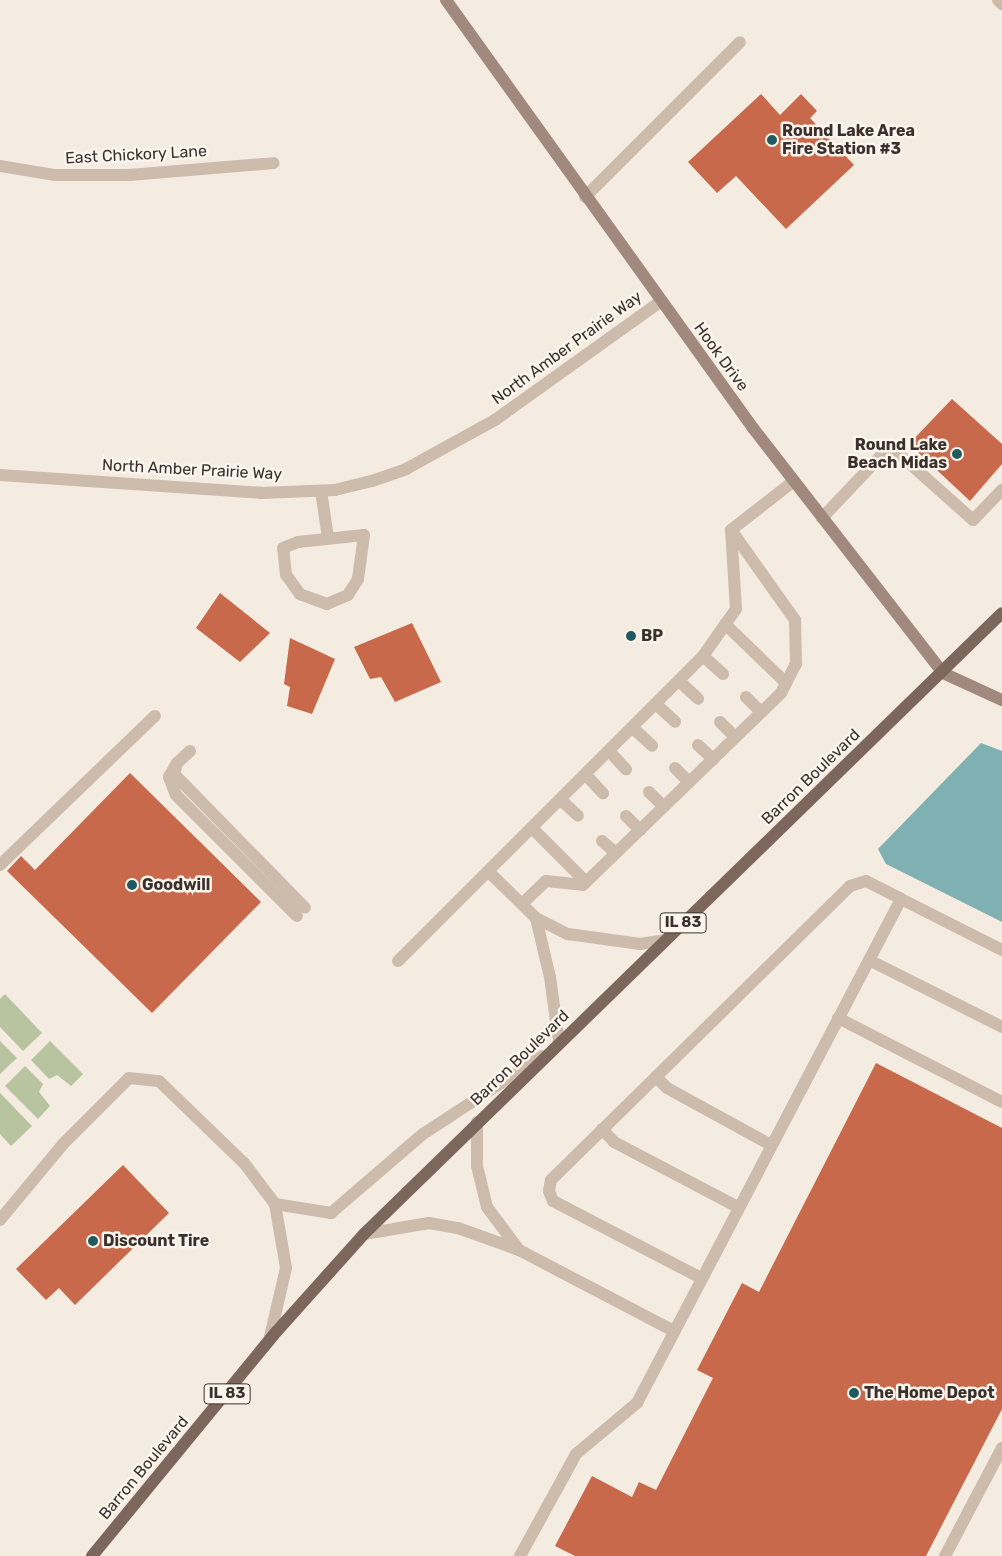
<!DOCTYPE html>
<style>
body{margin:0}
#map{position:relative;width:1002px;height:1556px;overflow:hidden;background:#f4ebe1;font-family:Rubik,sans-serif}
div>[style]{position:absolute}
.green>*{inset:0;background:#b8c4a0}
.water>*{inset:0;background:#7fb0b2}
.building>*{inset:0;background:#c8694b}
.lane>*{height:12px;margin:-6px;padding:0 6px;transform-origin:6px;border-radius:6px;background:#cdbbac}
.street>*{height:12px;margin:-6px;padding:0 6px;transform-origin:6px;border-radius:6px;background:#cdbbac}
.secondary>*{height:12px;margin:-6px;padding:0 6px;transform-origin:6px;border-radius:6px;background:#a18a7d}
.primary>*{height:12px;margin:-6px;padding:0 6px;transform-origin:6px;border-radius:6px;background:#7d675c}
.dots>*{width:14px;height:14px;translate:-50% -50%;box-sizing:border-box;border:2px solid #fbf5ee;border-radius:50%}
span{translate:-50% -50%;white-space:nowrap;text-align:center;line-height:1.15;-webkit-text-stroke:5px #fbf5ee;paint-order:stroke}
.shield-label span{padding:1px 4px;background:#fbf5ee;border:1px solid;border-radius:4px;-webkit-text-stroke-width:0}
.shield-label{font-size:15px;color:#3b302b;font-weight:700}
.poi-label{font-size:16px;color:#3b302b;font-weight:700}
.left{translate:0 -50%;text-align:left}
.right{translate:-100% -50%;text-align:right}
.street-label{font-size:16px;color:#3b302b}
</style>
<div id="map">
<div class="green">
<div style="clip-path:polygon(5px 994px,42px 1033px,23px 1051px,0 1027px,0 999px)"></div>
<div style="clip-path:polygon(0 1041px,17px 1058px,0 1074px)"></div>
<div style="clip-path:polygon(50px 1041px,83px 1074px,71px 1086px,57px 1075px,49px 1079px,31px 1060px)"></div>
<div style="clip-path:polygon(25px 1066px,43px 1084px,39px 1092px,50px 1106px,38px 1119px,5px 1086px)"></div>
<div style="clip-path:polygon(0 1093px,32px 1126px,11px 1146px,0 1134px)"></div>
</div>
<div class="water">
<div style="clip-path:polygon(981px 743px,1002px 751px,1002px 922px,886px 864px,878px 849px)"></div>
</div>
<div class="building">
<div style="clip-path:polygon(761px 94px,780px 115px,801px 94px,817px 111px,810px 118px,854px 165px,786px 229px,736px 176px,717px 193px,688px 162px)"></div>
<div style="clip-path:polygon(952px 399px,1002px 444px,1002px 464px,970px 501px,909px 444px)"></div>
<div style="clip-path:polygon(220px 593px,270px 633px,240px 662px,196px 628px)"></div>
<div style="clip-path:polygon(412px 623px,441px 682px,395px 702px,381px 677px,370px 679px,354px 647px)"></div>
<div style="clip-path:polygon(290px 638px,335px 659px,312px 714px,287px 706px,290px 687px,284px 684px)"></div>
<div style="clip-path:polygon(130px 773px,261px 902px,152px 1013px,7px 871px,21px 856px,35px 870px)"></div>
<div style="clip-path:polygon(876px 1063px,1002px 1128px,1002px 1409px,926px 1556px,575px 1556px,555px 1546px,592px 1476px,632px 1497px,639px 1482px,656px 1490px,713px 1378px,697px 1370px,742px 1283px,759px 1292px)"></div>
<div style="clip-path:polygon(123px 1165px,169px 1213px,75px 1305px,59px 1288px,46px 1300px,16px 1269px)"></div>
</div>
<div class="lane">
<div style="left:998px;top:0;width:6px;rotate:45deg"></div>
<div style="left:585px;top:197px;width:219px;rotate:-45deg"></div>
<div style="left:822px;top:518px;width:99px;rotate:-46.6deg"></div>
<div style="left:890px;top:446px;width:111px;rotate:41.7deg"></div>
<div style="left:973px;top:520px;width:42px;rotate:-46deg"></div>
<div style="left:725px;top:624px;width:85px;rotate:44deg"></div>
<div style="left:703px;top:656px;width:27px;rotate:42deg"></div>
<div style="left:679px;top:681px;width:26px;rotate:43deg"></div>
<div style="left:746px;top:697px;width:21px;rotate:45deg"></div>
<div style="left:656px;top:704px;width:26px;rotate:43deg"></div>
<div style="left:720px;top:722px;width:21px;rotate:45deg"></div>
<div style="left:633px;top:728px;width:26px;rotate:43deg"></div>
<div style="left:698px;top:745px;width:21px;rotate:43deg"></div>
<div style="left:190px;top:751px;width:18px;rotate:137deg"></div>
<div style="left:177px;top:763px;width:16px;rotate:120deg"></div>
<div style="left:169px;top:777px;width:19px;rotate:69deg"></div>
<div style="left:176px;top:795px;width:171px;rotate:45deg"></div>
<div style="left:609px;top:751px;width:25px;rotate:47deg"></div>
<div style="left:176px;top:767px;width:7px;rotate:106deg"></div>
<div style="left:174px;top:774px;width:187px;rotate:45.6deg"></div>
<div style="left:675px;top:768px;width:20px;rotate:45deg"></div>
<div style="left:586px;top:775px;width:25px;rotate:47deg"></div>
<div style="left:649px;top:792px;width:21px;rotate:45deg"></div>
<div style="left:561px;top:800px;width:23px;rotate:43deg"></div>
<div style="left:626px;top:816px;width:20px;rotate:45deg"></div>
<div style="left:533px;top:829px;width:75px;rotate:45deg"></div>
<div style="left:602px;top:841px;width:18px;rotate:41deg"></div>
<div style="left:0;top:865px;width:215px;rotate:-43.9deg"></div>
<div style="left:490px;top:873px;width:64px;rotate:44.4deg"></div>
<div style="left:536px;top:918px;width:36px;rotate:27deg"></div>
<div style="left:568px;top:934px;width:73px;rotate:7.9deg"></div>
<div style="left:640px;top:944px;width:25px;rotate:-9deg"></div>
<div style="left:522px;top:904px;width:33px;rotate:-44deg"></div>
<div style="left:546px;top:881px;width:37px;rotate:6deg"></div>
<div style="left:583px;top:885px;width:276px;rotate:-44.1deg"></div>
<div style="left:781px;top:693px;width:33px;rotate:-63deg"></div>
<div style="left:796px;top:664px;width:44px;rotate:-91.3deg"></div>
<div style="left:795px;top:620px;width:110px;rotate:-125.4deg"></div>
<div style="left:536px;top:918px;width:61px;rotate:76.7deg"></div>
<div style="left:550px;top:977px;width:67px;rotate:82.2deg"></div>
<div style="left:869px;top:960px;width:149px;rotate:26.7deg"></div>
<div style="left:398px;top:961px;width:431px;rotate:-45deg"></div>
<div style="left:703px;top:656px;width:57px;rotate:-54.9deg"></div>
<div style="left:736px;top:609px;width:79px;rotate:-93.6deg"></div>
<div style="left:731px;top:530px;width:80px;rotate:-37.9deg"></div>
<div style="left:838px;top:1018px;width:184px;rotate:27.1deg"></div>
<div style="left:656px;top:1077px;width:16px;rotate:45deg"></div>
<div style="left:667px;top:1088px;width:119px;rotate:28.7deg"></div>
<div style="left:477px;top:1122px;width:44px;rotate:90deg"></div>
<div style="left:477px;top:1166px;width:42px;rotate:76.3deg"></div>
<div style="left:487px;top:1207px;width:54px;rotate:53.3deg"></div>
<div style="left:602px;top:1129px;width:18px;rotate:47deg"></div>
<div style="left:614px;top:1142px;width:140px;rotate:27.7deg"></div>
<div style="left:275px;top:1204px;width:57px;rotate:9.1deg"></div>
<div style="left:331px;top:1213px;width:121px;rotate:-40.7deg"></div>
<div style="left:423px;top:1134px;width:142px;rotate:-33.2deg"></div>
<div style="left:0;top:1220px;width:99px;rotate:-50.3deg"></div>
<div style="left:63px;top:1144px;width:93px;rotate:-45deg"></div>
<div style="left:129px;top:1078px;width:30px;rotate:6deg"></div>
<div style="left:159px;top:1081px;width:118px;rotate:44deg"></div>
<div style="left:244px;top:1163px;width:51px;rotate:52.9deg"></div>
<div style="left:275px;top:1204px;width:65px;rotate:80.2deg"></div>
<div style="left:286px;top:1268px;width:75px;rotate:103.1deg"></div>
<div style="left:364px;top:1234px;width:66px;rotate:-9.6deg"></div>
<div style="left:429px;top:1223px;width:29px;rotate:10deg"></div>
<div style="left:458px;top:1228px;width:65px;rotate:19.8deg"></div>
<div style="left:519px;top:1250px;width:175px;rotate:27.6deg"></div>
<div style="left:701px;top:1278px;width:167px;rotate:-152.5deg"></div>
<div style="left:553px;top:1201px;width:11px;rotate:-112deg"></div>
<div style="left:549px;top:1191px;width:11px;rotate:-80deg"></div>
<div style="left:551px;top:1180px;width:419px;rotate:-44.5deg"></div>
<div style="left:850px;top:886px;width:17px;rotate:-17deg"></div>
<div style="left:866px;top:881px;width:39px;rotate:27deg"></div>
<div style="left:520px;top:1556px;width:116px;rotate:-61.2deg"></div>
<div style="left:576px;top:1454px;width:80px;rotate:-39.9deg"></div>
<div style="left:637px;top:1403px;width:569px;rotate:-62.35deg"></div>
<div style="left:901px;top:899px;width:113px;rotate:26.8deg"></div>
<div style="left:945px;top:1556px;width:122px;rotate:-62.2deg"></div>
</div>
<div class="street">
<div style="left:0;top:166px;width:56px;rotate:9.3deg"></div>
<div style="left:55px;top:175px;width:74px"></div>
<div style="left:129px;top:175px;width:145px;rotate:-4.7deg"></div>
<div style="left:0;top:475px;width:262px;rotate:3.9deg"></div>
<div style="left:261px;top:493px;width:74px;rotate:-2.3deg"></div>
<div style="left:335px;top:490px;width:38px;rotate:-14deg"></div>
<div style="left:372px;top:481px;width:36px;rotate:-19deg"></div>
<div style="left:406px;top:469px;width:102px;rotate:-28.8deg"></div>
<div style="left:495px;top:420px;width:203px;rotate:-35.6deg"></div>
<div style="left:321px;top:491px;width:48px;rotate:81.5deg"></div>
<div style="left:364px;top:535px;width:44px;rotate:97.8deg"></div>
<div style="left:358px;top:579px;width:19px;rotate:122deg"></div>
<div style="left:348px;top:595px;width:23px;rotate:157deg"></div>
<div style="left:327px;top:604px;width:29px;rotate:-160deg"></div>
<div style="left:300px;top:594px;width:24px;rotate:-126deg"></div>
<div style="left:286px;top:575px;width:27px;rotate:-96deg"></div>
<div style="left:283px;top:548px;width:16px;rotate:-22deg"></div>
<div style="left:298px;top:542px;width:66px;rotate:-6.1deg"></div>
</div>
<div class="secondary">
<div style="left:446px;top:0;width:527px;rotate:54.35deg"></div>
<div style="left:753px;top:428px;width:310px;rotate:52.2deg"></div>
<div style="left:943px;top:673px;width:65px;rotate:24.6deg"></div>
</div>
<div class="primary">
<div style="left:92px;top:1556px;width:291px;rotate:-50.6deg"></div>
<div style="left:277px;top:1331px;width:130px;rotate:-48.1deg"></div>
<div style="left:364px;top:1234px;width:890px;rotate:-44.23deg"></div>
</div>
<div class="dots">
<div style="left:772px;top:140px;background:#1f5a5e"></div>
<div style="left:957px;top:454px;background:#1f5a5e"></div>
<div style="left:631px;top:636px;background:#1f5a5e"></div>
<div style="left:132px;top:885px;background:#1f5a5e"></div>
<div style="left:93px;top:1241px;background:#1f5a5e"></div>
<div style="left:854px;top:1393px;background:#1f5a5e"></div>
</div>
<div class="shield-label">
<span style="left:683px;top:923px">IL 83</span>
<span style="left:227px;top:1394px">IL 83</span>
</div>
<div class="poi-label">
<span class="left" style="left:782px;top:140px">Round Lake Area<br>Fire Station #3</span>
<span class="right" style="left:947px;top:454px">Round Lake<br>Beach Midas</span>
<span class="left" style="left:641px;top:636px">BP</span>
<span class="left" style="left:142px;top:885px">Goodwill</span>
<span class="left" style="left:103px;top:1241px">Discount Tire</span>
<span class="left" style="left:864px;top:1393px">The Home Depot</span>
</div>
<div class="street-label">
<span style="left:136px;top:155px;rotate:-3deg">East Chickory Lane</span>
<span style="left:567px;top:348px;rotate:-36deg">North Amber Prairie Way</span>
<span style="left:721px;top:357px;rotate:54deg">Hook Drive</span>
<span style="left:192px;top:470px;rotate:3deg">North Amber Prairie Way</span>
<span style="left:811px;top:777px;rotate:-44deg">Barron Boulevard</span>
<span style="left:520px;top:1058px;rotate:-44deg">Barron Boulevard</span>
<span style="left:144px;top:1468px;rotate:-50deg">Barron Boulevard</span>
</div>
</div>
